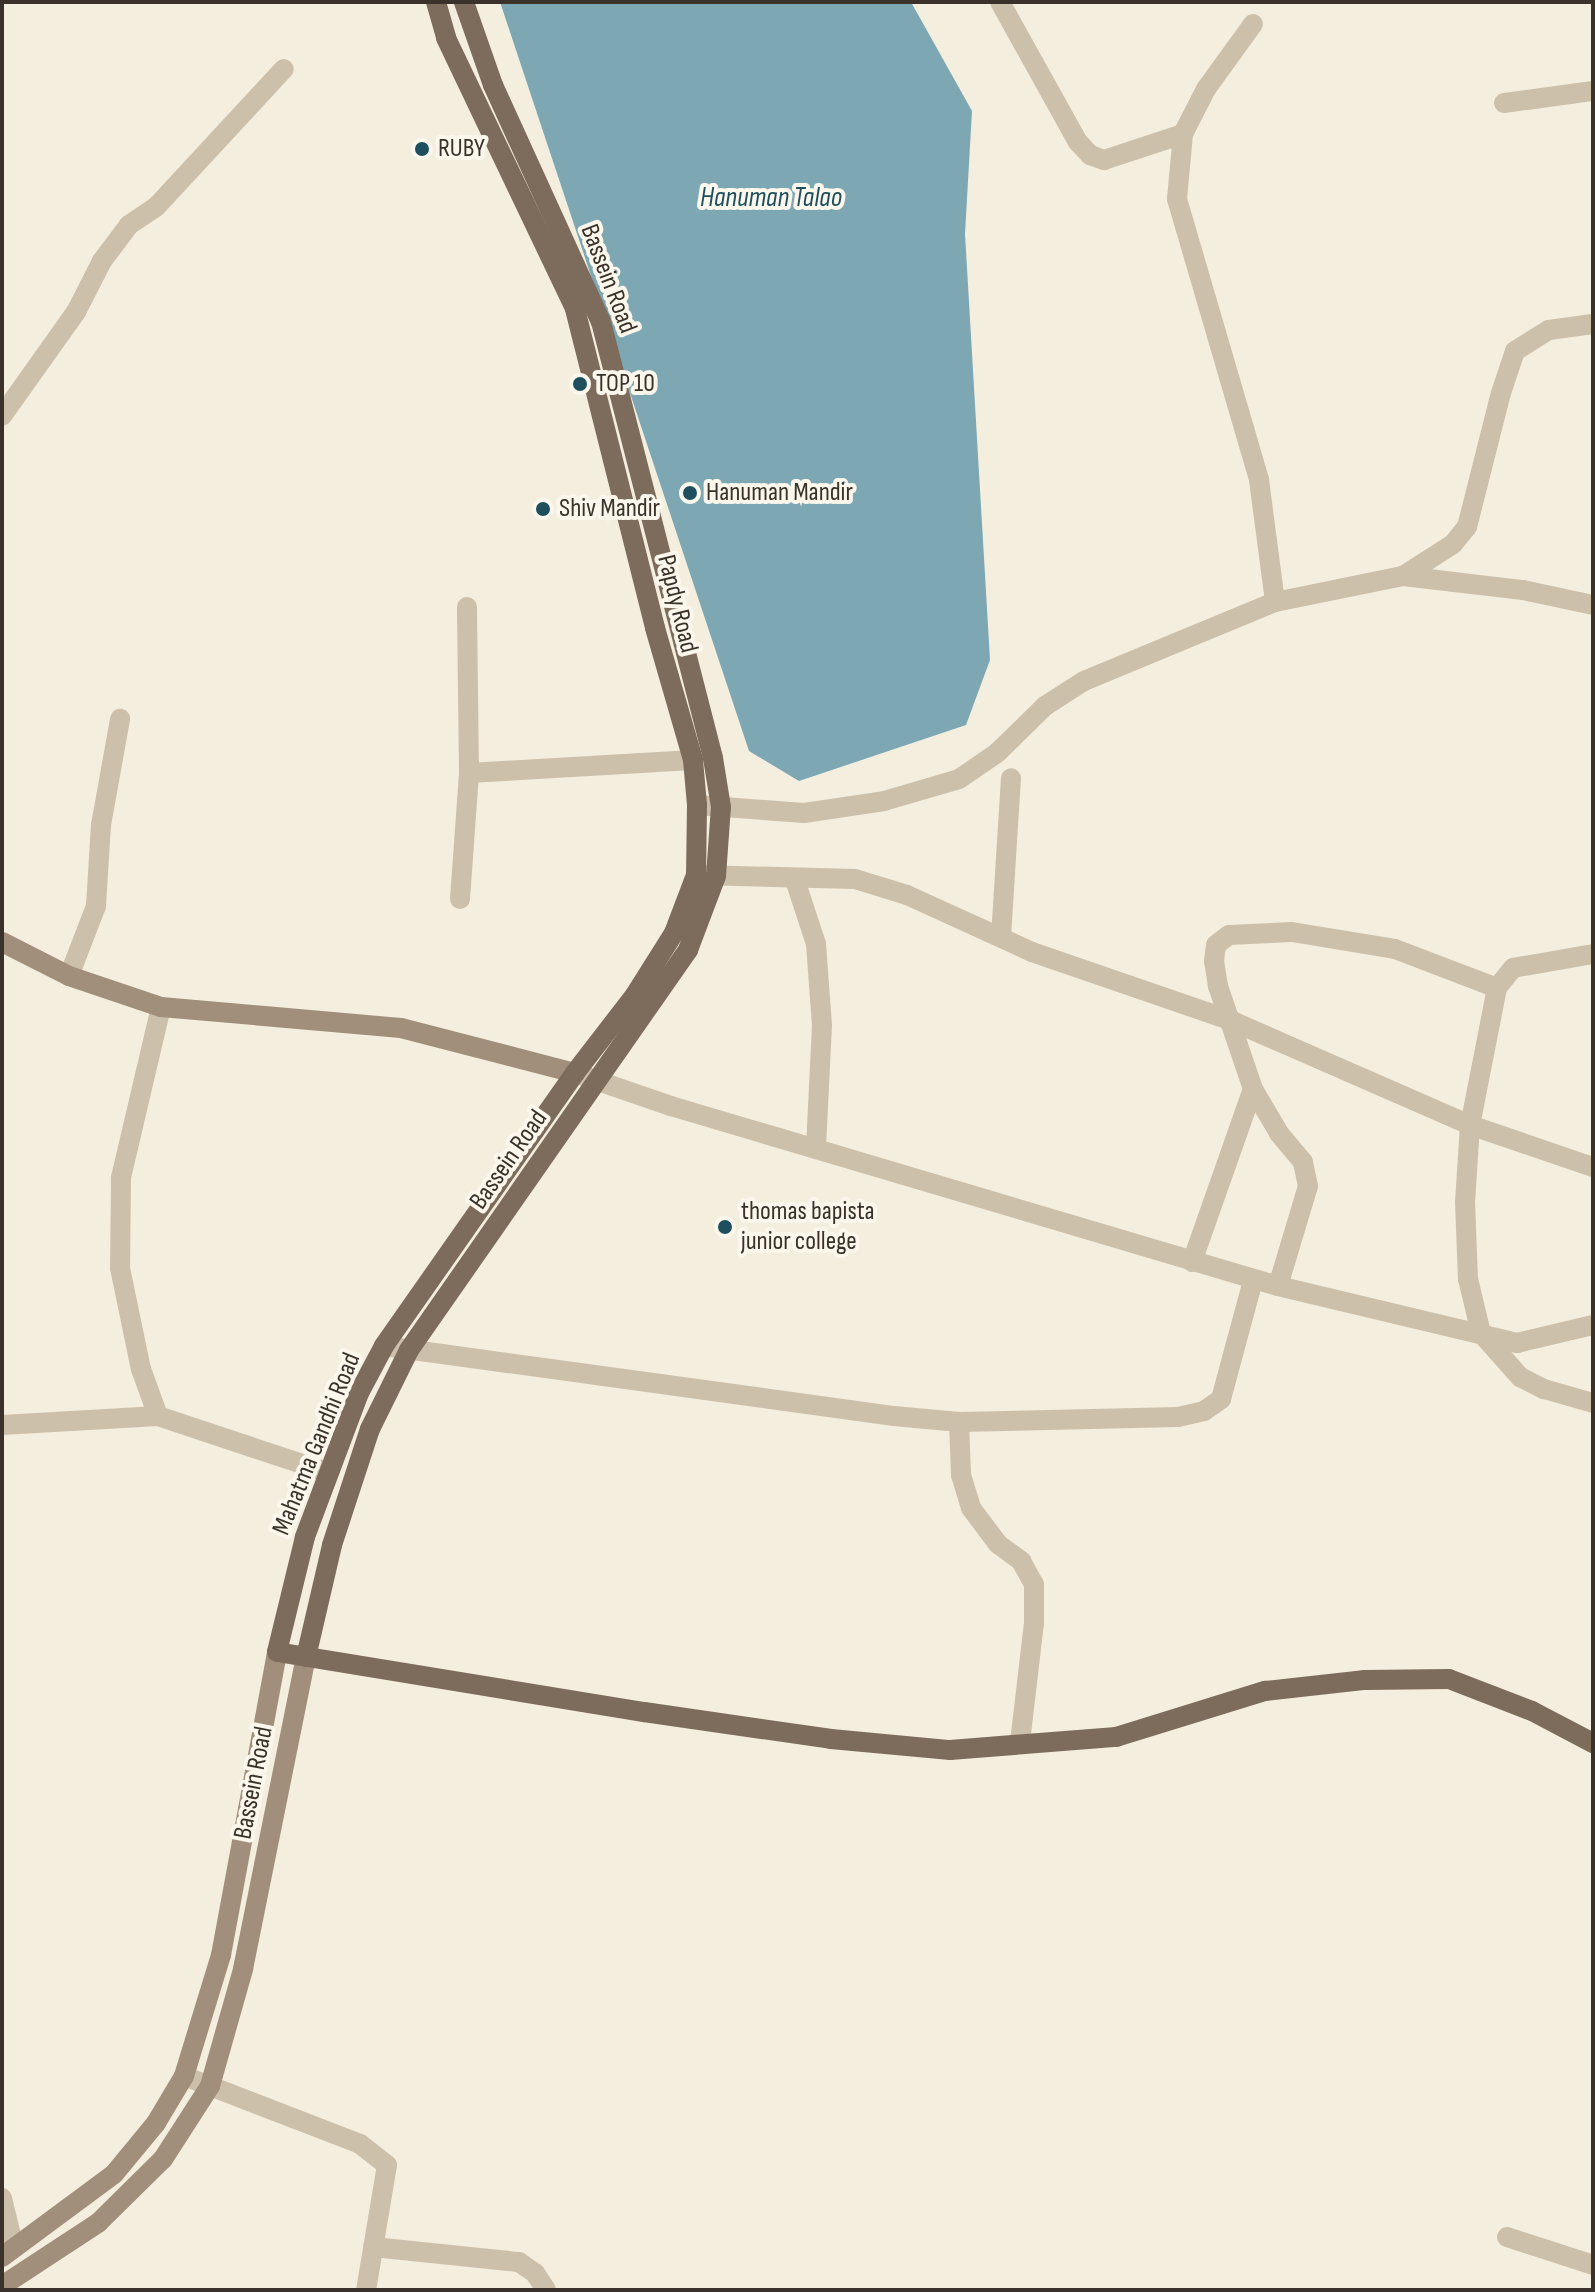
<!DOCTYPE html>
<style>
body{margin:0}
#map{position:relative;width:1595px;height:2292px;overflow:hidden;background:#f4eedf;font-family:"Sofia Sans Condensed",sans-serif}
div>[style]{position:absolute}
.water>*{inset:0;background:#7da7b2}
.street>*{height:20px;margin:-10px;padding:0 10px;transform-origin:10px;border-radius:10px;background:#cdc0aa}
.secondary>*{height:20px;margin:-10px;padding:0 10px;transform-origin:10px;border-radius:10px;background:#a18f7b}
.primary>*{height:20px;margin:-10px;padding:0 10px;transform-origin:10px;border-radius:10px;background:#7d6c5b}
.dots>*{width:22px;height:22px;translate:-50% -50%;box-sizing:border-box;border:4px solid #fbf7ec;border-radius:50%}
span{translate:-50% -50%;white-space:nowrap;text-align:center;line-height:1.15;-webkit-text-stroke:8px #fbf7ec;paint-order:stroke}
.poi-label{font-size:26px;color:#3a322a}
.left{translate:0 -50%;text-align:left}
.street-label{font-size:26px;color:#3a322a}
.water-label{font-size:28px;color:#1e4f5e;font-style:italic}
.frame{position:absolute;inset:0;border:4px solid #3a322a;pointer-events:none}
</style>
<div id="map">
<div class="water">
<div style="clip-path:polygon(500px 2px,911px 2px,972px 111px,965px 234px,990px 660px,966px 725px,799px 781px,749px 751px)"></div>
</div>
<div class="street">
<div style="left:1000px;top:2px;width:160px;rotate:60.9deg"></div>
<div style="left:1078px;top:142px;width:18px;rotate:47deg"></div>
<div style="left:1090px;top:155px;width:15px;rotate:20deg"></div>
<div style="left:1104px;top:160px;width:83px;rotate:-18.2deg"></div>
<div style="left:1253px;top:24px;width:80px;rotate:125.9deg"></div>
<div style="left:1206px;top:89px;width:51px;rotate:117.1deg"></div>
<div style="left:1183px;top:134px;width:65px;rotate:95.3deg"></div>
<div style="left:1177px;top:199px;width:293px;rotate:73.7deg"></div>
<div style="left:1259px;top:480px;width:123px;rotate:82.5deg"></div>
<div style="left:1504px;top:103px;width:90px;rotate:-7.7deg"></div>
<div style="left:2px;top:416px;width:128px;rotate:-54.6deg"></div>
<div style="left:76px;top:312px;width:57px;rotate:-63deg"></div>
<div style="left:102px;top:261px;width:45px;rotate:-53.1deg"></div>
<div style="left:129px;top:225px;width:32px;rotate:-34deg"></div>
<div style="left:156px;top:207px;width:188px;rotate:-47.2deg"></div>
<div style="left:1403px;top:576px;width:121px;rotate:6.7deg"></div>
<div style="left:1523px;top:590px;width:72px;rotate:12.1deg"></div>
<div style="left:469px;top:773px;width:224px;rotate:-3.3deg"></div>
<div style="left:697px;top:805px;width:107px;rotate:4.3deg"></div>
<div style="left:804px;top:813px;width:81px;rotate:-8.5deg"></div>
<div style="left:884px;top:801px;width:78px;rotate:-16.3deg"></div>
<div style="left:959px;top:779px;width:46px;rotate:-34.4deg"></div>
<div style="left:997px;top:753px;width:67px;rotate:-44.4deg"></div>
<div style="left:1045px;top:706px;width:46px;rotate:-32.7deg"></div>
<div style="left:1084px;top:681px;width:207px;rotate:-22.5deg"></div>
<div style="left:1275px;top:602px;width:131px;rotate:-11.5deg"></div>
<div style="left:1403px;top:576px;width:59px;rotate:-32.6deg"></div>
<div style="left:1453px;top:544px;width:22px;rotate:-51deg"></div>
<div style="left:1467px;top:527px;width:138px;rotate:-75.8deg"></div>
<div style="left:1501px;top:393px;width:44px;rotate:-71.6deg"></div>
<div style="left:1515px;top:351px;width:40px;rotate:-32deg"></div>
<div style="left:1549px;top:330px;width:44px;rotate:-7.8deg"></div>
<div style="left:700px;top:875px;width:155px;rotate:1.5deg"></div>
<div style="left:855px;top:879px;width:54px;rotate:17.1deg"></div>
<div style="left:907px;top:895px;width:137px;rotate:24.5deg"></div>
<div style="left:1032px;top:952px;width:212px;rotate:19deg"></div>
<div style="left:1232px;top:1021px;width:260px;rotate:23.6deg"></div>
<div style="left:1470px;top:1125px;width:130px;rotate:18.9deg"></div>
<div style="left:795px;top:880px;width:67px;rotate:71.8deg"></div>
<div style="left:816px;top:944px;width:81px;rotate:85.8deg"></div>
<div style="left:822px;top:1025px;width:124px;rotate:92.8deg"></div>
<div style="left:460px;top:899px;width:126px;rotate:-85.9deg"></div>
<div style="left:469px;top:773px;width:166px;rotate:-90.7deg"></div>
<div style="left:1001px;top:937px;width:159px;rotate:-86.4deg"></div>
<div style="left:1593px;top:954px;width:81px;rotate:170.1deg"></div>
<div style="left:1513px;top:968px;width:26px;rotate:129deg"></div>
<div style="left:1497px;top:988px;width:140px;rotate:101.1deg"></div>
<div style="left:1470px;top:1125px;width:77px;rotate:93.7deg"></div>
<div style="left:1465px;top:1202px;width:77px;rotate:87.8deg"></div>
<div style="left:1468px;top:1279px;width:56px;rotate:76.5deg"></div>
<div style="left:1481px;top:1333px;width:59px;rotate:48.4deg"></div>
<div style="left:1520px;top:1377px;width:27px;rotate:27deg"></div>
<div style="left:1544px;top:1389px;width:51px;rotate:15.9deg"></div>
<div style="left:69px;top:976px;width:75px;rotate:-68.9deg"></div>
<div style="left:96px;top:906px;width:81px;rotate:-86.5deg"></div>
<div style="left:101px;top:825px;width:108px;rotate:-79.8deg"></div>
<div style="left:161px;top:1007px;width:176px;rotate:103.2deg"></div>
<div style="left:121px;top:1178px;width:90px;rotate:90.6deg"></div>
<div style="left:120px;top:1268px;width:103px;rotate:78.3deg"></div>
<div style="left:141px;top:1369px;width:50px;rotate:70.1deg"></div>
<div style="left:158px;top:1416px;width:180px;rotate:18.4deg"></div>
<div style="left:575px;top:1073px;width:102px;rotate:19deg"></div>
<div style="left:671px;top:1106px;width:633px;rotate:16.52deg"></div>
<div style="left:1278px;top:1286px;width:246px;rotate:13.4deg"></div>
<div style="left:1517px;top:1343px;width:78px;rotate:-13.3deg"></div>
<div style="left:1192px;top:1262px;width:183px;rotate:-70.6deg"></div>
<div style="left:1278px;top:1286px;width:104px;rotate:-73.3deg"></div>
<div style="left:1308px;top:1186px;width:25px;rotate:-102deg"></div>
<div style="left:1303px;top:1162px;width:38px;rotate:-130deg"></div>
<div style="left:1279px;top:1133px;width:51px;rotate:-120.6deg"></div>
<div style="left:1253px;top:1089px;width:109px;rotate:-108.8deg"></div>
<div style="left:1218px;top:986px;width:25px;rotate:-99deg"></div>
<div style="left:1214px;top:961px;width:16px;rotate:-83deg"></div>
<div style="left:1216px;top:945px;width:16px;rotate:-38deg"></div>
<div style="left:1229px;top:935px;width:63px;rotate:-2.7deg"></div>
<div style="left:1292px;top:932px;width:104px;rotate:9.4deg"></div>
<div style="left:1395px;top:949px;width:109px;rotate:20.9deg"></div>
<div style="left:384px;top:1346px;width:515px;rotate:7.82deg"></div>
<div style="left:894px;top:1416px;width:65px;rotate:5.3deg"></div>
<div style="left:959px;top:1422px;width:219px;rotate:-1.3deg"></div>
<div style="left:1178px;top:1417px;width:27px;rotate:-13deg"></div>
<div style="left:1204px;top:1411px;width:21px;rotate:-35deg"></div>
<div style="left:1221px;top:1399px;width:123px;rotate:-74.9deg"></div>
<div style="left:959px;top:1422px;width:53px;rotate:87.8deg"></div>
<div style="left:961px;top:1475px;width:34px;rotate:73deg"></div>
<div style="left:971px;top:1508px;width:45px;rotate:53.1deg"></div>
<div style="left:998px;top:1544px;width:29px;rotate:36deg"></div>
<div style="left:1021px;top:1561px;width:26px;rotate:61deg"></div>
<div style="left:1034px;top:1584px;width:39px;rotate:90deg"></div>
<div style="left:1034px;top:1623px;width:120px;rotate:96.7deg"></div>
<div style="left:2px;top:1425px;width:156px;rotate:-3.3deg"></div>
<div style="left:184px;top:2076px;width:189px;rotate:21.1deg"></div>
<div style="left:360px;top:2144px;width:34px;rotate:38deg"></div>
<div style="left:387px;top:2165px;width:127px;rotate:99.5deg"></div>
<div style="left:2px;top:2198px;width:51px;rotate:76.5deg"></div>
<div style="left:1507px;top:2237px;width:90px;rotate:18deg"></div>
<div style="left:373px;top:2247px;width:147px;rotate:5.9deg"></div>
<div style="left:519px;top:2262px;width:19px;rotate:35deg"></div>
<div style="left:535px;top:2273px;width:20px;rotate:57deg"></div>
</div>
<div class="secondary">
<div style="left:2px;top:942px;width:75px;rotate:26.9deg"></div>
<div style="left:69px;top:976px;width:97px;rotate:18.6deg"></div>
<div style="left:161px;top:1007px;width:241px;rotate:5deg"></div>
<div style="left:401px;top:1028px;width:180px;rotate:14.5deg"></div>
<div style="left:2px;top:2257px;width:139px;rotate:-36.5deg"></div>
<div style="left:114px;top:2174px;width:66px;rotate:-50.5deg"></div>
<div style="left:156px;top:2123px;width:55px;rotate:-59.2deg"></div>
<div style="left:184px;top:2076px;width:127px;rotate:-73deg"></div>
<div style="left:221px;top:1955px;width:308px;rotate:-79.5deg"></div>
<div style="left:2px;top:2286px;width:115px;rotate:-33.3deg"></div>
<div style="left:98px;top:2223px;width:91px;rotate:-44.6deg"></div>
<div style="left:163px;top:2159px;width:87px;rotate:-57.2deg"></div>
<div style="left:210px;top:2086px;width:122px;rotate:-74.2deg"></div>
<div style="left:243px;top:1969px;width:318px;rotate:-78.6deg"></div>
</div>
<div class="primary">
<div style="left:436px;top:2px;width:37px;rotate:74deg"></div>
<div style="left:446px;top:38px;width:300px;rotate:64.5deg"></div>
<div style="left:575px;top:309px;width:329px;rotate:75.9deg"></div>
<div style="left:655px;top:628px;width:137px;rotate:73.9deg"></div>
<div style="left:693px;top:760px;width:45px;rotate:84.9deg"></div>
<div style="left:697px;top:805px;width:70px;rotate:90.8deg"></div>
<div style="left:696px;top:875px;width:62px;rotate:110.8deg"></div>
<div style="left:674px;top:933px;width:73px;rotate:122.2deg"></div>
<div style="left:635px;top:995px;width:98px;rotate:127.6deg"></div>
<div style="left:575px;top:1073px;width:333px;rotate:125deg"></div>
<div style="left:384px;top:1346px;width:53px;rotate:118deg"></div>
<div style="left:359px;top:1393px;width:154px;rotate:110.6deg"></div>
<div style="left:305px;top:1537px;width:118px;rotate:103.7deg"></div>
<div style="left:277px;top:1652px;width:372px;rotate:9.3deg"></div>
<div style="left:644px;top:1712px;width:189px;rotate:8.2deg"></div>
<div style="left:831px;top:1739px;width:120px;rotate:5.3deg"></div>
<div style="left:950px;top:1750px;width:167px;rotate:-4.5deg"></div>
<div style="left:1116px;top:1737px;width:156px;rotate:-17.2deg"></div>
<div style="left:1265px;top:1691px;width:101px;rotate:-6.3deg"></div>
<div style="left:1365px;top:1680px;width:84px;rotate:-0.7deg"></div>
<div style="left:1449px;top:1679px;width:89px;rotate:21.1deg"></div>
<div style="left:1532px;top:1711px;width:69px;rotate:27.7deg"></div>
<div style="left:306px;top:1657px;width:115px;rotate:-76.9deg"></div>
<div style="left:332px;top:1545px;width:122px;rotate:-71.9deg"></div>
<div style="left:370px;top:1429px;width:88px;rotate:-63.7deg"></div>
<div style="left:409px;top:1350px;width:488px;rotate:-55.1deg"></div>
<div style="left:688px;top:950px;width:79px;rotate:-69.3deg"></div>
<div style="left:716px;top:876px;width:69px;rotate:-85.9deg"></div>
<div style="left:721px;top:807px;width:50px;rotate:-99.3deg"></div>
<div style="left:713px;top:758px;width:450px;rotate:-104.4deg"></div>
<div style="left:601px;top:322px;width:260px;rotate:-114.5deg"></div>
<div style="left:493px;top:85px;width:88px;rotate:-109.3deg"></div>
</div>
<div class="dots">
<div style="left:422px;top:149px;background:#1e4f5e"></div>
<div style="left:580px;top:384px;background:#1e4f5e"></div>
<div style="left:690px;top:493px;background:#1e4f5e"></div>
<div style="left:543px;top:509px;background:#1e4f5e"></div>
<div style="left:725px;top:1227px;background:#1e4f5e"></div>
</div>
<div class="poi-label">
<span class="left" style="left:438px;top:149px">RUBY</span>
<span class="left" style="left:596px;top:384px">TOP 10</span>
<span class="left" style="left:706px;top:493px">Hanuman Mandir</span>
<span class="left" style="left:559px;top:509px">Shiv Mandir</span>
<span class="left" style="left:741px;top:1227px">thomas bapista<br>junior college</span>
</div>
<div class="street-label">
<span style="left:608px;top:279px;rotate:69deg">Bassein Road</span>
<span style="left:677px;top:604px;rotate:76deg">Papdy Road</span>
<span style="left:509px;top:1160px;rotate:-55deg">Bassein Road</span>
<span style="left:317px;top:1444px;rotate:-68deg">Mahatma Gandhi Road</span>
<span style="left:254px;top:1783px;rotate:-79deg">Bassein Road</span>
</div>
<div class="water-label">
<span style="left:771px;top:198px">Hanuman Talao</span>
</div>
<div class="frame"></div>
</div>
